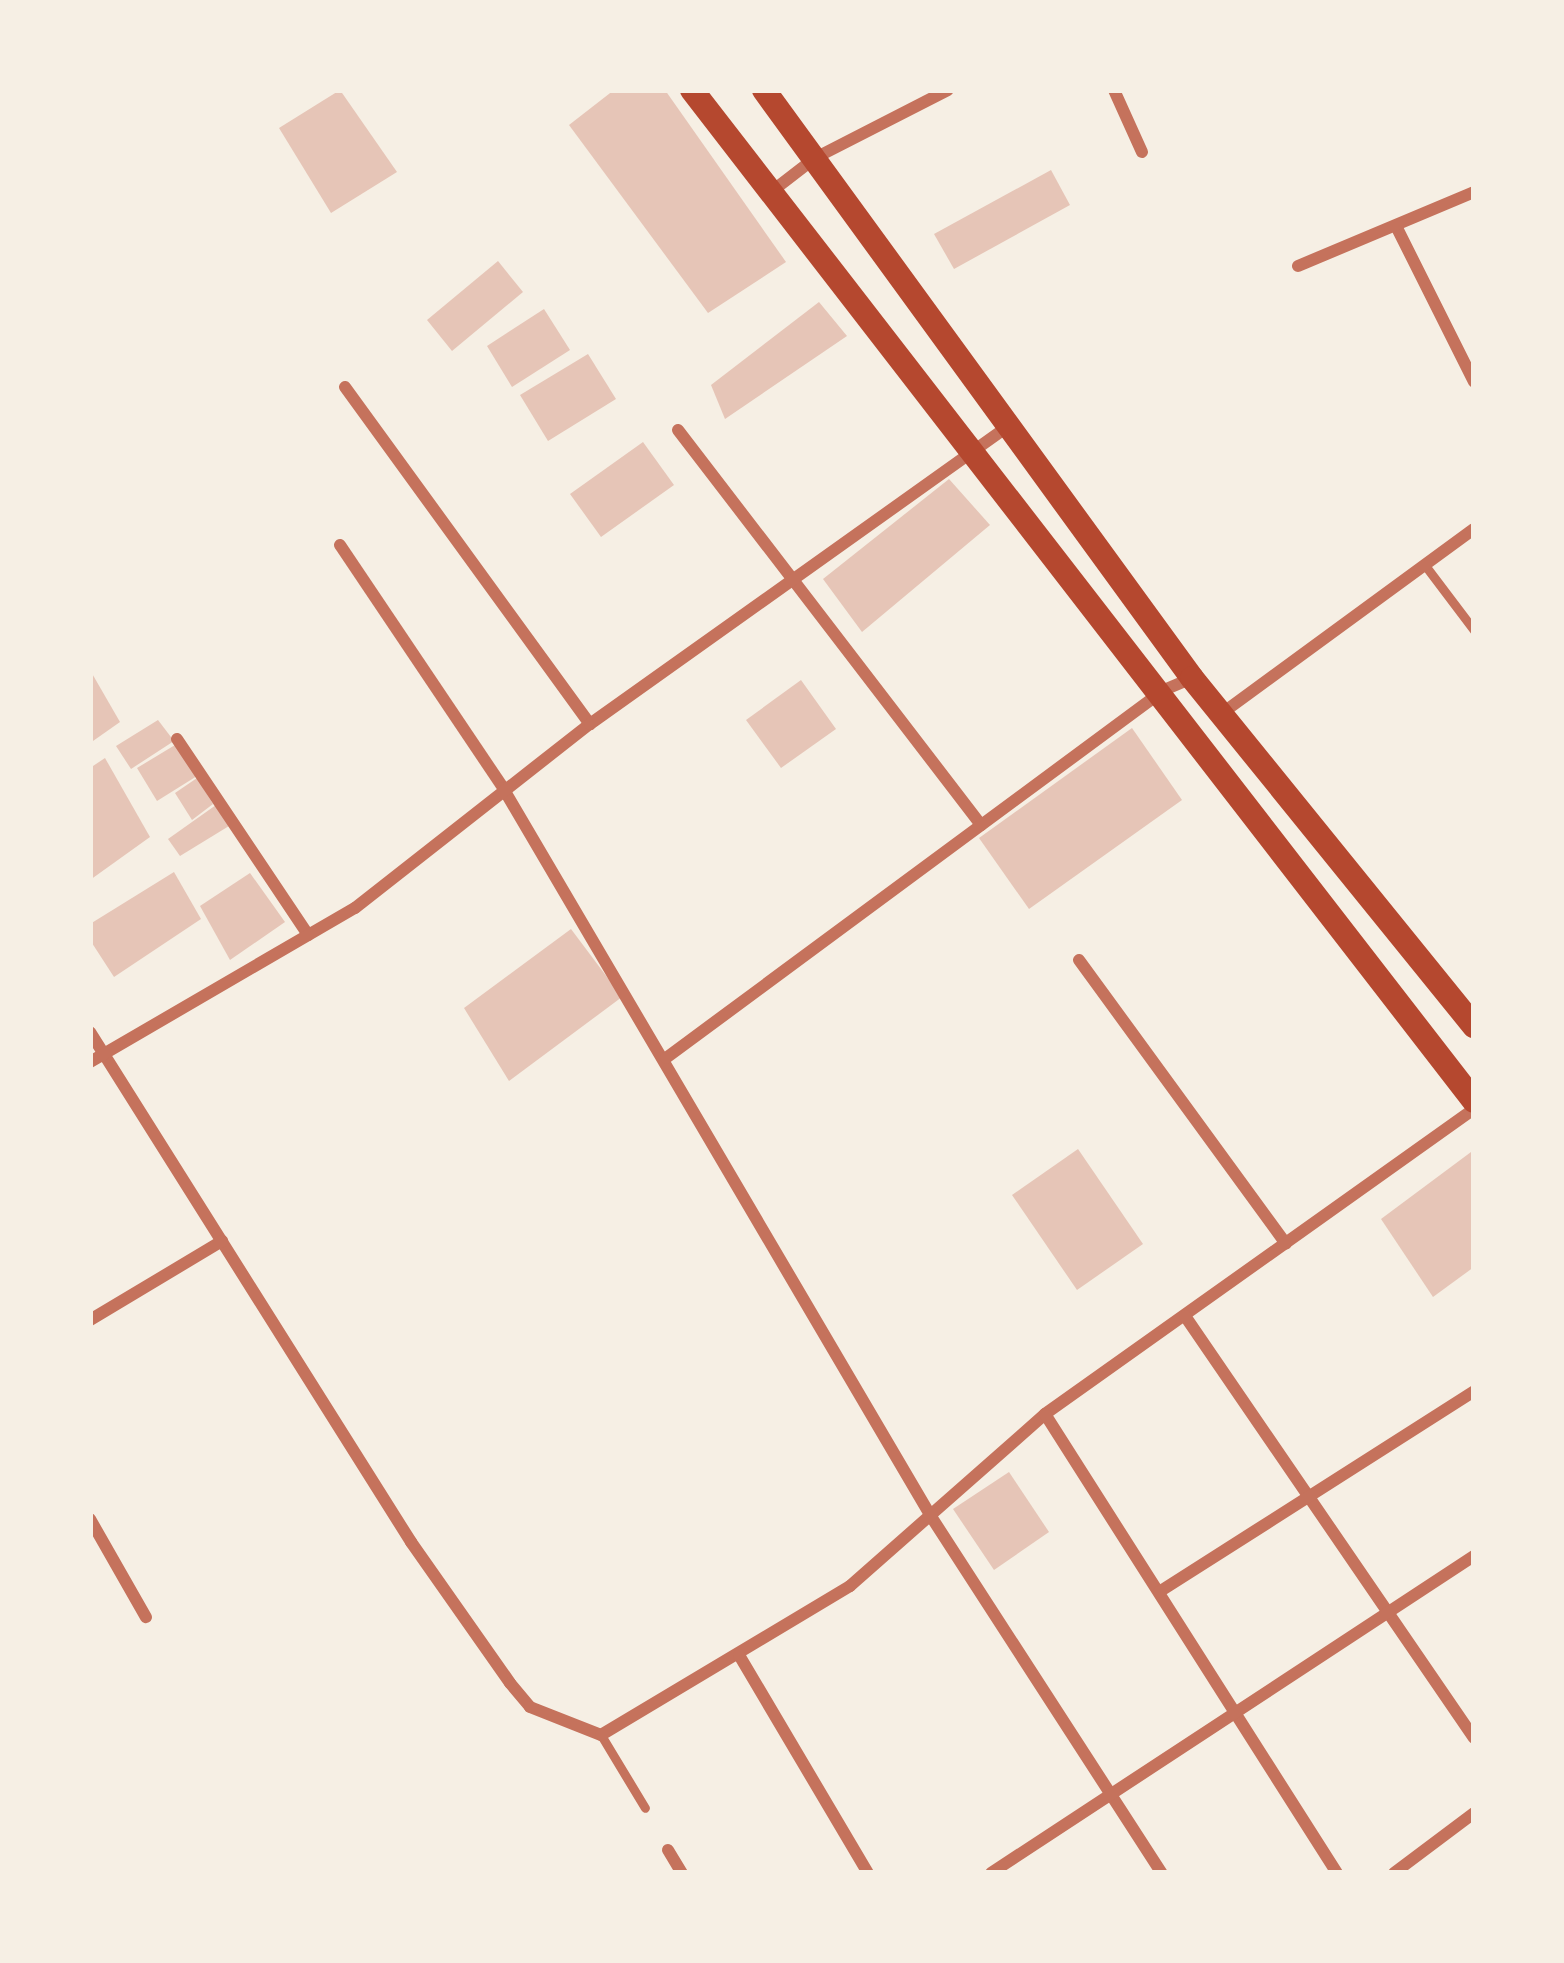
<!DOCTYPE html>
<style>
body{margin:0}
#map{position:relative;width:1564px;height:1963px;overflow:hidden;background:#f6efe4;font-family:"Public Sans",sans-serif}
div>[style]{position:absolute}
.building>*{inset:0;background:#e6c5b7}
.service>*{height:9px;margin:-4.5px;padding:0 4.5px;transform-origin:4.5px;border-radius:4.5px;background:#c5725c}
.minor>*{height:12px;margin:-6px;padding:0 6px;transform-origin:6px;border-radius:6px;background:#c5725c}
.secondary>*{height:24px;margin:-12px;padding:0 12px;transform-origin:12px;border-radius:12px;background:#b5482f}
span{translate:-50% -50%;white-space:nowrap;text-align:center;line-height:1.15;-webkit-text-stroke:9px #f6efe4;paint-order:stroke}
.frame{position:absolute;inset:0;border:93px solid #f6efe4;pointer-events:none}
</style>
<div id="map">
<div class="building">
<div style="clip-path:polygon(340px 90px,397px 172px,331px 213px,279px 128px)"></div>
<div style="clip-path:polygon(614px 90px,665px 90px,786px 262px,708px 313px,569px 125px)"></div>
<div style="clip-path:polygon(1051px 170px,1070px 205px,954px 269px,934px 234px)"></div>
<div style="clip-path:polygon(498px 261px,523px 292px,452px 351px,427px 320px)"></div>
<div style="clip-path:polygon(819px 302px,847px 336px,725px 419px,711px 385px)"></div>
<div style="clip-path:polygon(544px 309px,570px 350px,512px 387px,487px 346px)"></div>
<div style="clip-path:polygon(588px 354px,616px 399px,548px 441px,520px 395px)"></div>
<div style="clip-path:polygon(643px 442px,674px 485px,601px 537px,570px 494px)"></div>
<div style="clip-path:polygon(949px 479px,990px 525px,862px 632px,823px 579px)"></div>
<div style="clip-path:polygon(90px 670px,120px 722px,93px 741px,90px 735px)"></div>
<div style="clip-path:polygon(801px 680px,836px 729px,781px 768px,746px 720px)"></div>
<div style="clip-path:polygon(158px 720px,174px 741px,131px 769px,116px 746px)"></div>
<div style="clip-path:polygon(1132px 728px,1182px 800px,1029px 909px,979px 838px)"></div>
<div style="clip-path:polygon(175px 745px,197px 776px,157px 801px,137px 768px)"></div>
<div style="clip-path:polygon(105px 758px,150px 837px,90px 880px,90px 768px)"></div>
<div style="clip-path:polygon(197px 778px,213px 804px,192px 820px,175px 793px)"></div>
<div style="clip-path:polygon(216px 805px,229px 826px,180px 856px,168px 839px)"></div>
<div style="clip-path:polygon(174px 872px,201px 919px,114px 977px,90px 940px,90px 924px)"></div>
<div style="clip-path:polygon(250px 873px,285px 922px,230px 960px,200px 906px)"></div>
<div style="clip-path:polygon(571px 929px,622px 997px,509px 1081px,464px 1008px)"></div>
<div style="clip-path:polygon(1078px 1149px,1143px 1244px,1077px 1290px,1012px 1195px)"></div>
<div style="clip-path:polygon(1471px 1152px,1474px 1267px,1433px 1297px,1381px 1219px)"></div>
<div style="clip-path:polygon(1009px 1472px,1049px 1532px,994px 1570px,953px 1509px)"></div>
</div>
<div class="service">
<div style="left:1424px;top:564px;width:83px;rotate:52.9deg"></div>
<div style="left:601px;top:1735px;width:85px;rotate:58.9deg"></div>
</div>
<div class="minor">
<div style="left:1114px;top:90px;width:68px;rotate:65.7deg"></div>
<div style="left:771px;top:192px;width:56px;rotate:-37.7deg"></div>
<div style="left:815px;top:158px;width:149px;rotate:-27.1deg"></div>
<div style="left:1397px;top:228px;width:172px;rotate:63.4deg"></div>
<div style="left:1298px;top:266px;width:191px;rotate:-22.8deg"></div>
<div style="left:345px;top:387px;width:417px;rotate:54deg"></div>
<div style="left:678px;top:430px;width:498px;rotate:52.5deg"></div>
<div style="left:340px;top:545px;width:293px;rotate:56.1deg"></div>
<div style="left:503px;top:788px;width:847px;rotate:59.56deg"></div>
<div style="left:932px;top:1518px;width:423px;rotate:57.1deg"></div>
<div style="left:1221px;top:714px;width:313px;rotate:-36.2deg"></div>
<div style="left:177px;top:739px;width:236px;rotate:56.2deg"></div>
<div style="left:1079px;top:960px;width:351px;rotate:53.9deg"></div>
<div style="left:90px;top:1032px;width:603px;rotate:57.81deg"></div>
<div style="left:411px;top:1542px;width:172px;rotate:54.9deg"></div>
<div style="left:510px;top:1683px;width:31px;rotate:50deg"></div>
<div style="left:530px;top:1707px;width:76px;rotate:21.5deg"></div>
<div style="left:601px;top:1735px;width:290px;rotate:-30.9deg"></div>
<div style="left:850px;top:1586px;width:260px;rotate:-41.4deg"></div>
<div style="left:1045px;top:1414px;width:526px;rotate:-35.41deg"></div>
<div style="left:666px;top:1058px;width:619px;rotate:-36.46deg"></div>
<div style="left:1164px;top:690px;width:30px;rotate:-23deg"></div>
<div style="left:90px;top:1062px;width:306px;rotate:-30.2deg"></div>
<div style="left:355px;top:908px;width:298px;rotate:-38.1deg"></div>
<div style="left:590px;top:724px;width:516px;rotate:-35.45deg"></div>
<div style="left:1185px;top:1316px;width:511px;rotate:55.6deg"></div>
<div style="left:90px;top:1320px;width:154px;rotate:-30.9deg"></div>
<div style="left:1045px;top:1414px;width:544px;rotate:57.54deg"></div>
<div style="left:90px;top:1519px;width:113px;rotate:60.3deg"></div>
<div style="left:1159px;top:1592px;width:374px;rotate:-32.5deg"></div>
<div style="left:739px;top:1655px;width:253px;rotate:59.4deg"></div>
<div style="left:668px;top:1850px;width:27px;rotate:59deg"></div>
<div style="left:991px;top:1873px;width:578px;rotate:-33.28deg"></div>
<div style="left:1394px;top:1873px;width:100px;rotate:-36.9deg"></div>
</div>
<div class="secondary">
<div style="left:692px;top:90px;width:1278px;rotate:52.28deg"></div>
<div style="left:764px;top:90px;width:727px;rotate:53.95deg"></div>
<div style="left:1192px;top:678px;width:448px;rotate:51deg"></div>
</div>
<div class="frame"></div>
</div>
